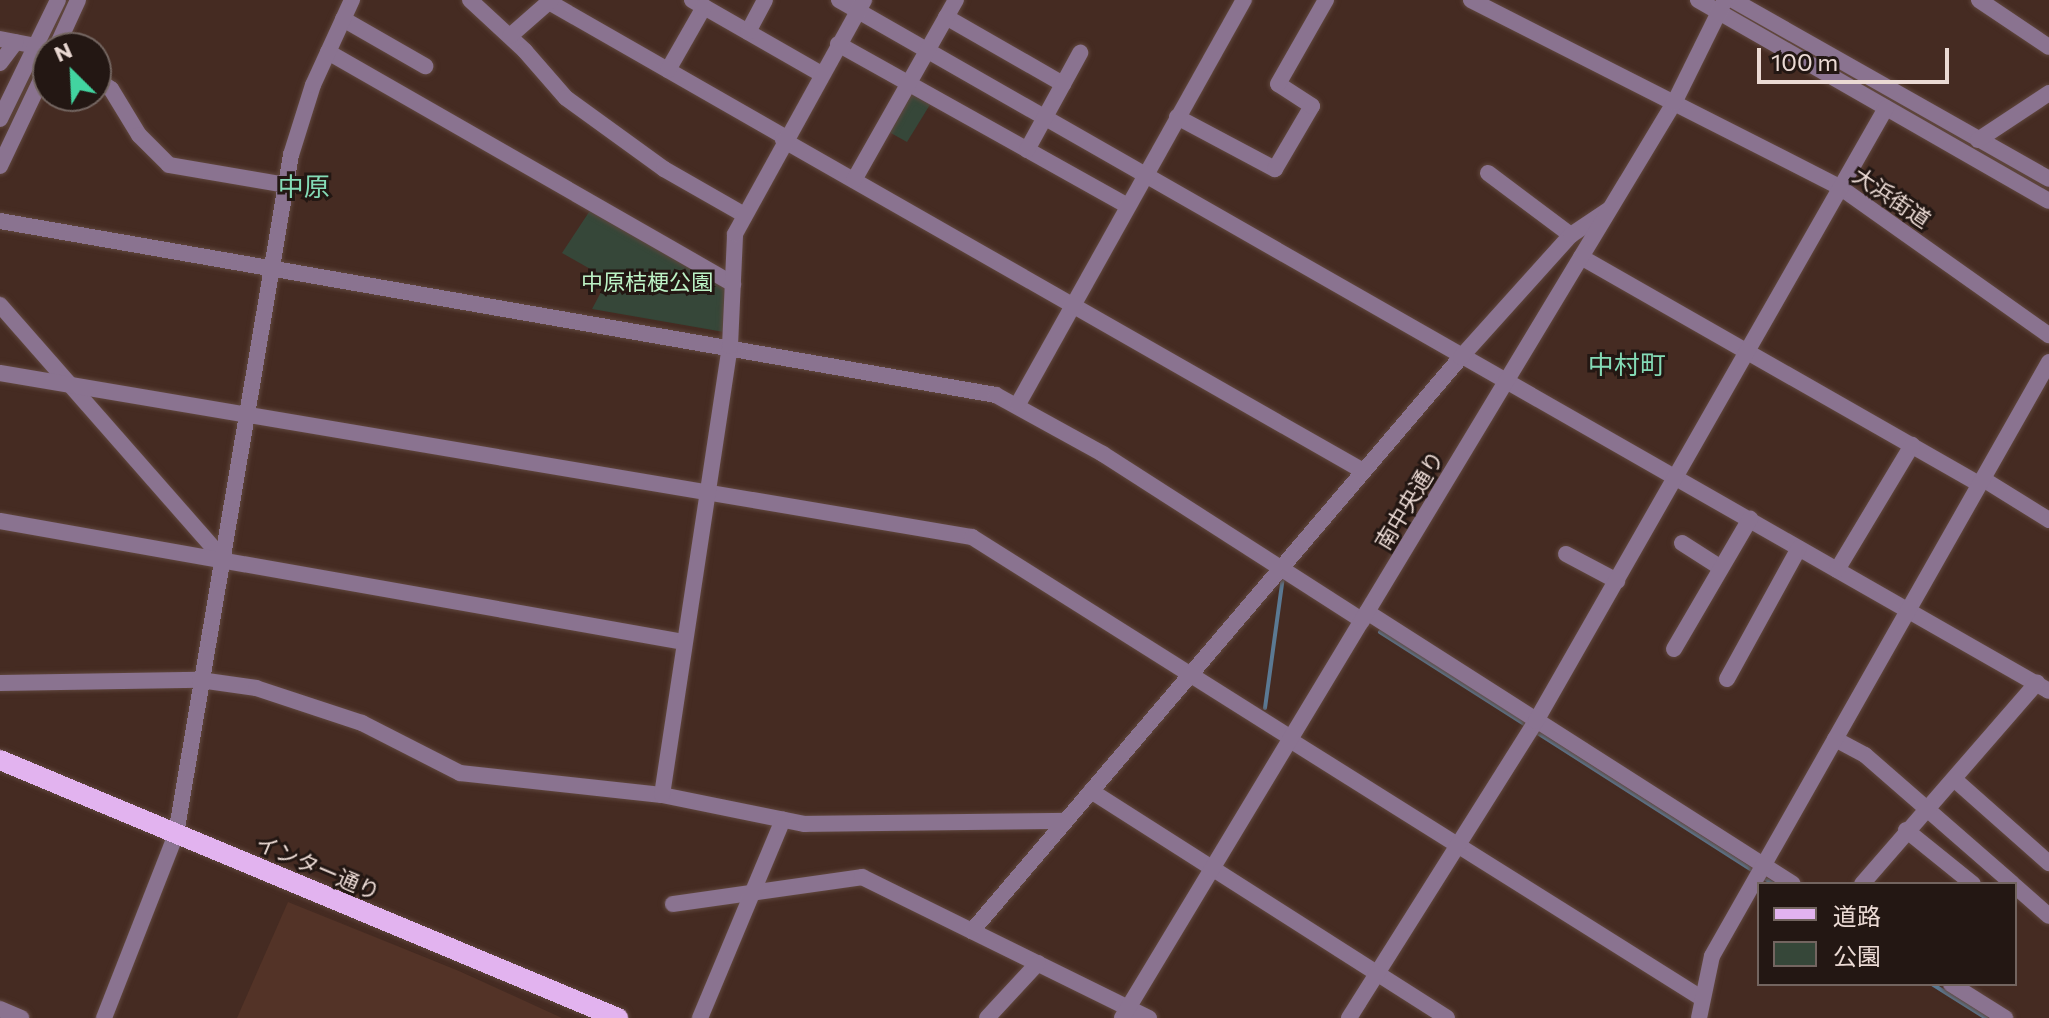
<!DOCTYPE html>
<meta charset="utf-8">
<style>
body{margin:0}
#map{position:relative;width:2049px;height:1018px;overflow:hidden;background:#452b22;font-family:Commissioner,"Noto Sans JP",sans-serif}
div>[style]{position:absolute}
.built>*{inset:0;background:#533327}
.green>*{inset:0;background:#364739}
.stream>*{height:4px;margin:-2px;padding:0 2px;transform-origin:2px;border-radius:2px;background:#5b7993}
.roads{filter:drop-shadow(0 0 2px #60473e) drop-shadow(0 0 2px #60473e)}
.minor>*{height:16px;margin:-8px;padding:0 8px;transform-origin:8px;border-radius:8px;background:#8a7390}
.major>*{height:20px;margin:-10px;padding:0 10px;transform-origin:10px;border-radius:10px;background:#e2b3ef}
span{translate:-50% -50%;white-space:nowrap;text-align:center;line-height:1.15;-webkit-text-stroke:6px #231713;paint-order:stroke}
.street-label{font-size:22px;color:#ebdad4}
.park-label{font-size:22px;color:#bcf2c5}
.quarter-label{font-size:26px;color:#84dbb6}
.legend{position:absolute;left:1757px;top:882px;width:260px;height:104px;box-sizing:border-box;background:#231713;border:2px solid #736560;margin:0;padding:10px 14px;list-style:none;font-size:24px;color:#ebdad4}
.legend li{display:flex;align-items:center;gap:16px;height:40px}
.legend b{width:40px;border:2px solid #736560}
.north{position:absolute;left:32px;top:32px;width:80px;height:80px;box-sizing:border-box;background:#231713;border:2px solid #736560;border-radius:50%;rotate:336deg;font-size:22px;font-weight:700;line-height:32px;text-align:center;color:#ebdad4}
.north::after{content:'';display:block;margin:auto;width:28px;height:36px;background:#42d4a0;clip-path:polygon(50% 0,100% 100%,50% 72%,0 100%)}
.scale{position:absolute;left:1757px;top:48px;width:192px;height:36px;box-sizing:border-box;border:4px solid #ebdad4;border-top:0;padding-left:10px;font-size:24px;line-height:28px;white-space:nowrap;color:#ebdad4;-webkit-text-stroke:6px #231713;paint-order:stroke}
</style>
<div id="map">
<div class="built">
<div style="clip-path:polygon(288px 902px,459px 971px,562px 1018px,237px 1018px)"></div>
</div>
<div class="green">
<div style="clip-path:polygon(912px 92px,931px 103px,907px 142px,889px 132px)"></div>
<div style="clip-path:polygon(591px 209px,725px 285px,724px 332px,592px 309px,608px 279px,562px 253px)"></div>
</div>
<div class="stream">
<div style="left:1380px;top:632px;width:173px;rotate:32.5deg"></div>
<div style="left:1265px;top:708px;width:133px;rotate:-82.2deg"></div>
<div style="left:1533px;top:730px;width:264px;rotate:32.6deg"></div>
<div style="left:1762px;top:877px;width:14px;rotate:30deg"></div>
<div style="left:1932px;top:984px;width:64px;rotate:32.2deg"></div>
</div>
<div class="roads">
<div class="minor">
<div style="left:470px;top:0;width:75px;rotate:42.8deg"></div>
<div style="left:525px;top:51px;width:62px;rotate:48.9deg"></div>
<div style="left:566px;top:98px;width:121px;rotate:35.9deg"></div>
<div style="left:664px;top:169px;width:91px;rotate:29.7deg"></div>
<div style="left:692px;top:0;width:149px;rotate:29.8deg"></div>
<div style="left:839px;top:0;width:1393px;rotate:29.73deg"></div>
<div style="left:1471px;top:0;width:415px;rotate:26.9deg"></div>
<div style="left:1841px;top:188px;width:255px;rotate:35.3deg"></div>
<div style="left:1698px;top:0;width:404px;rotate:29.8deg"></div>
<div style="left:1733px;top:0;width:363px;rotate:29.5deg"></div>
<div style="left:1979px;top:0;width:84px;rotate:33.9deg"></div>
<div style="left:549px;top:2px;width:272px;rotate:29.8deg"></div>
<div style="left:946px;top:17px;width:135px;rotate:29.8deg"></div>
<div style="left:343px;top:19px;width:95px;rotate:29.8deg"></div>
<div style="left:748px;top:32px;width:36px;rotate:-62deg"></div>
<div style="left:510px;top:36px;width:55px;rotate:-41.3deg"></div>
<div style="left:0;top:39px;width:38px;rotate:11deg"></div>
<div style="left:838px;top:44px;width:332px;rotate:29.2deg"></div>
<div style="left:56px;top:48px;width:53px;rotate:-65.4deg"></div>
<div style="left:328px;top:52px;width:467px;rotate:29.8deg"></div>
<div style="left:0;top:63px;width:26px;rotate:-53deg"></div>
<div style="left:668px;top:70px;width:73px;rotate:-60.3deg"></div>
<div style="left:96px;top:79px;width:18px;rotate:34deg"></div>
<div style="left:111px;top:89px;width:54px;rotate:58.7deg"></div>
<div style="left:139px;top:135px;width:42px;rotate:45deg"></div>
<div style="left:169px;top:165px;width:119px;rotate:9.7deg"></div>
<div style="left:1177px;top:117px;width:111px;rotate:28deg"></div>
<div style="left:1275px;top:169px;width:73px;rotate:-59.6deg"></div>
<div style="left:1312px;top:106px;width:40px;rotate:-147.1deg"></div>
<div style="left:1278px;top:84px;width:97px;rotate:-60.3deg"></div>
<div style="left:0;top:119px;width:132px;rotate:-64deg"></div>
<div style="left:783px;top:140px;width:668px;rotate:29.71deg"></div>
<div style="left:1978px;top:140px;width:85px;rotate:-33.5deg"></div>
<div style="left:1027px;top:150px;width:111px;rotate:-61.3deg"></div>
<div style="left:0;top:166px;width:112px;rotate:-64.6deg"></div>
<div style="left:1488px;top:173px;width:104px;rotate:36.8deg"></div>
<div style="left:854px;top:180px;width:207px;rotate:-60.5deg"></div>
<div style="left:0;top:221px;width:1011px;rotate:9.91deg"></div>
<div style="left:996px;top:395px;width:122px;rotate:28.9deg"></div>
<div style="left:1103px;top:454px;width:308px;rotate:32.7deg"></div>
<div style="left:1581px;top:257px;width:458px;rotate:29.7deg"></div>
<div style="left:0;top:305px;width:338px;rotate:48.7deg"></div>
<div style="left:0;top:373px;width:986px;rotate:9.58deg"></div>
<div style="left:972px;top:537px;width:377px;rotate:32.2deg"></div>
<div style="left:1018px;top:404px;width:463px;rotate:-60.8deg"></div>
<div style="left:1983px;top:479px;width:78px;rotate:31.8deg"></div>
<div style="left:0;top:521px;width:695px;rotate:10.03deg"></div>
<div style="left:1682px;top:543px;width:46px;rotate:32.7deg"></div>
<div style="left:1566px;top:554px;width:58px;rotate:27.9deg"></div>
<div style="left:1837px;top:570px;width:146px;rotate:-59deg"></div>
<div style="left:1367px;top:612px;width:505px;rotate:32.56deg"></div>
<div style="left:1674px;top:649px;width:151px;rotate:-59.7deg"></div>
<div style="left:1727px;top:679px;width:149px;rotate:-61.2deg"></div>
<div style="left:0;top:683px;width:200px;rotate:-0.9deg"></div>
<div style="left:200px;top:680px;width:57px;rotate:8.1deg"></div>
<div style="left:256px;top:688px;width:112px;rotate:18.3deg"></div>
<div style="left:362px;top:723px;width:110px;rotate:27deg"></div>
<div style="left:460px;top:773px;width:203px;rotate:6.2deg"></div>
<div style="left:662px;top:795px;width:146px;rotate:11.5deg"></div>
<div style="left:805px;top:824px;width:260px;rotate:-0.7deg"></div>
<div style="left:1835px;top:739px;width:34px;rotate:28deg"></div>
<div style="left:1865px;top:755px;width:196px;rotate:41.1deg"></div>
<div style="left:1290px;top:740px;width:485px;rotate:32.1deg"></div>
<div style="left:1954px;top:779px;width:127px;rotate:41.5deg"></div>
<div style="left:1091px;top:791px;width:422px;rotate:32.5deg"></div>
<div style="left:662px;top:795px;width:454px;rotate:-81.4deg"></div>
<div style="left:730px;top:346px;width:112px;rotate:-87.4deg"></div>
<div style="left:735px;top:234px;width:267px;rotate:-61.1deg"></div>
<div style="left:1906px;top:830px;width:86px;rotate:38.9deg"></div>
<div style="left:1862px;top:884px;width:267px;rotate:-49deg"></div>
<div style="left:2015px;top:886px;width:45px;rotate:41.4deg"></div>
<div style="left:673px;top:904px;width:191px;rotate:-8.1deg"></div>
<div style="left:862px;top:877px;width:320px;rotate:26.2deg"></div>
<div style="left:972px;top:931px;width:754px;rotate:-49.57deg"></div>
<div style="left:1461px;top:357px;width:164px;rotate:-48deg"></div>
<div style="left:1571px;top:235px;width:45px;rotate:-34deg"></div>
<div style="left:1951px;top:984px;width:64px;rotate:32.2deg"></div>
<div style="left:0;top:1009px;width:23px;rotate:23deg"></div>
<div style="left:104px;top:1018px;width:198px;rotate:-68.6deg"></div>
<div style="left:176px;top:834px;width:689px;rotate:-80.39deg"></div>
<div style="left:291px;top:155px;width:73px;rotate:-72.6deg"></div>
<div style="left:313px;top:85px;width:94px;rotate:-65.4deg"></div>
<div style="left:700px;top:1018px;width:215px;rotate:-67.3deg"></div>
<div style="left:987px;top:1018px;width:75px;rotate:-47.2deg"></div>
<div style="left:1122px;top:1018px;width:1069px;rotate:-58.9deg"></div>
<div style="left:1674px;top:103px;width:115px;rotate:-63.7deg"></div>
<div style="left:1349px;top:1018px;width:351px;rotate:-57.8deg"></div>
<div style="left:1536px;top:721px;width:706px;rotate:-60.28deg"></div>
<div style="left:1699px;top:1018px;width:63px;rotate:-78.2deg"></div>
<div style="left:1712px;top:956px;width:683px;rotate:-60.43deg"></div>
</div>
<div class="major">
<div style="left:0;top:760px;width:670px;rotate:22.66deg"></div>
</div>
</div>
<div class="street-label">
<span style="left:1892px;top:197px;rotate:34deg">大浜街道</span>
<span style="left:1409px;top:500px;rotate:-59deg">南中央通り</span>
<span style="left:318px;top:867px;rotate:23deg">インター通り</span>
</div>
<div class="park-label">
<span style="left:647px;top:282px">中原桔梗公園</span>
</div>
<div class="quarter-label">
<span style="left:304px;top:186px">中原</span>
<span style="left:1627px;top:364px">中村町</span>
</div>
<ul class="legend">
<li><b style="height:10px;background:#e2b3ef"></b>道路</li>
<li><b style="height:22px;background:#364739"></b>公園</li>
</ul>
<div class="north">N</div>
<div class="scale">100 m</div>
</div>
